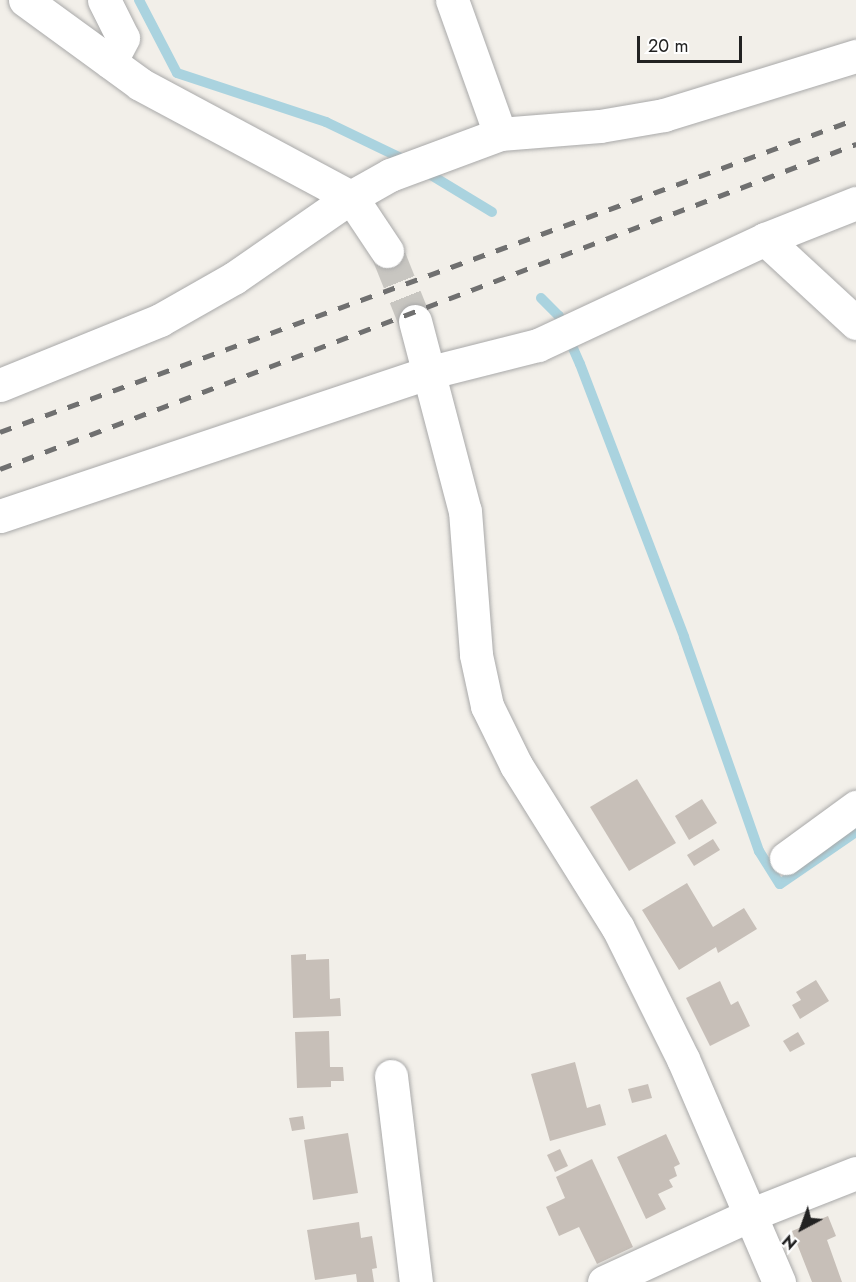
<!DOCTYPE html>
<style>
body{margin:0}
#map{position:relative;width:856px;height:1282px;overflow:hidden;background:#f2efe9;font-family:Jost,sans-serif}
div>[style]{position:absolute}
.stream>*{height:10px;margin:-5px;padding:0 5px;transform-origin:5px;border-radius:5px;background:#aad3df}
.building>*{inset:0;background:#c7bfb8}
.minor-tunnel>*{height:33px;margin-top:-16.5px;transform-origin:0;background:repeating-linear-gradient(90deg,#c8c6c1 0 33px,transparent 0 49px)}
.roads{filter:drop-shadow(0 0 2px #a9a9a9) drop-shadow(0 0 2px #a9a9a9)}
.minor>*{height:33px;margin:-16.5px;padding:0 16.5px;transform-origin:16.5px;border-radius:16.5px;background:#fff}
.rail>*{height:4.5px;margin-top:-2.25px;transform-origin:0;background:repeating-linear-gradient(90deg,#707070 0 12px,transparent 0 24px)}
span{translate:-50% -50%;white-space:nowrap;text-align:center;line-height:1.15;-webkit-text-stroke:4.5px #fff;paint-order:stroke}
.north{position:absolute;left:772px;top:1198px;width:60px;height:60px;-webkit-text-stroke:4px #fff;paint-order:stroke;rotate:221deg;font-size:16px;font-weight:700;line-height:24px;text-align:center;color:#222}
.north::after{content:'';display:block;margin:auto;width:21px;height:27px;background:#222;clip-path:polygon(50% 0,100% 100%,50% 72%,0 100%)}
.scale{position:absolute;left:637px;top:36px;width:105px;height:27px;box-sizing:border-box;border:3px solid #222;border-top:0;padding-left:8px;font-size:18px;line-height:21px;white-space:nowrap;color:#222;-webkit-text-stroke:4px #fff;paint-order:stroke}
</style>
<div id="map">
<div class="stream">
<div style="left:139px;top:0;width:82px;rotate:62.5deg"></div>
<div style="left:177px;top:73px;width:157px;rotate:18.2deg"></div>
<div style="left:326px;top:122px;width:90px;rotate:25.7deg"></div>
<div style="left:421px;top:169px;width:83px;rotate:31.2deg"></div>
<div style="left:541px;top:298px;width:25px;rotate:45deg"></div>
<div style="left:559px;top:316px;width:52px;rotate:66.4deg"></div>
<div style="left:580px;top:364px;width:292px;rotate:69.1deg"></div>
<div style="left:684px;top:637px;width:227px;rotate:70.7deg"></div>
<div style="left:759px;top:851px;width:39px;rotate:58deg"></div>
<div style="left:780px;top:884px;width:92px;rotate:-34.4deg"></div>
</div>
<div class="building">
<div style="clip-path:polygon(637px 779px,676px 843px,629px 871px,590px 807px)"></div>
<div style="clip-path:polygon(702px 799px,717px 823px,689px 840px,675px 816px)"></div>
<div style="clip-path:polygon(713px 839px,720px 850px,694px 866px,687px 855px)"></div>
<div style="clip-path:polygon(687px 883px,713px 927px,744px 908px,757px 929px,718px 953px,716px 947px,679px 970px,642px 910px)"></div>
<div style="clip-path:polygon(306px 954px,306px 960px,329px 959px,330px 999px,340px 998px,341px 1016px,293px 1018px,291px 955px)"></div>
<div style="clip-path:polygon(816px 980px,829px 1001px,800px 1019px,792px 1005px,801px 1000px,796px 992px)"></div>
<div style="clip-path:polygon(720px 981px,731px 1005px,738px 1001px,750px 1026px,710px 1046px,686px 998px)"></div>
<div style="clip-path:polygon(329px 1031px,330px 1067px,343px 1067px,344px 1081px,331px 1081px,331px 1087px,297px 1088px,295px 1032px)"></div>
<div style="clip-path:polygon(798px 1032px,805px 1044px,790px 1052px,783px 1041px)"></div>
<div style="clip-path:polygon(575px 1062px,587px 1108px,600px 1104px,606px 1125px,550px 1141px,531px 1074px)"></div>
<div style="clip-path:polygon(648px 1084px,652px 1098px,632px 1103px,628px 1089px)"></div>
<div style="clip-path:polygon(303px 1116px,305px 1129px,292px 1131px,289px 1118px)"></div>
<div style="clip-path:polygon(348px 1133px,358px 1193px,313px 1200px,304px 1140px)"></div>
<div style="clip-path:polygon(666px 1134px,680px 1164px,674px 1167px,677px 1176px,669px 1180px,673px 1187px,658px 1194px,666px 1209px,646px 1219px,617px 1157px)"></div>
<div style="clip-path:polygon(560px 1149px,568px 1166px,555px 1172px,547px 1155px)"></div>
<div style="clip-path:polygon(592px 1159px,633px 1247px,597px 1264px,579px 1227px,559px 1236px,546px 1207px,565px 1198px,556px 1177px)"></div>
<div style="clip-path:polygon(828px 1216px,836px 1236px,827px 1240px,842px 1282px,812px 1282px,792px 1231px)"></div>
<div style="clip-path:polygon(359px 1222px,361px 1238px,372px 1236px,377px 1268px,372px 1269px,374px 1282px,357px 1282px,356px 1274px,315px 1280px,307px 1230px)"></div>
</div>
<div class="minor-tunnel">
<div style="left:387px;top:251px;width:75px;rotate:68.2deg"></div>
</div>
<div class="roads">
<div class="minor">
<div style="left:25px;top:0;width:142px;rotate:36.1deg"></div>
<div style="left:140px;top:84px;width:239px;rotate:28.2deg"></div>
<div style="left:351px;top:197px;width:65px;rotate:56.3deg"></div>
<div style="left:104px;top:0;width:42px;rotate:63.4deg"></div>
<div style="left:123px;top:38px;width:27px;rotate:118deg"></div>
<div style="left:452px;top:0;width:142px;rotate:70.3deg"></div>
<div style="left:765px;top:239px;width:124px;rotate:42.7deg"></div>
<div style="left:415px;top:321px;width:196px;rotate:75.3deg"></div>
<div style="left:465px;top:511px;width:144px;rotate:85.6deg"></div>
<div style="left:476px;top:655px;width:52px;rotate:77.8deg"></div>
<div style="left:487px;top:706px;width:66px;rotate:63.8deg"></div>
<div style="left:516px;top:765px;width:192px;rotate:58deg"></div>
<div style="left:618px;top:928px;width:146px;rotate:63.6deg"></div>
<div style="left:683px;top:1059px;width:243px;rotate:66.7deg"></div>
<div style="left:0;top:385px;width:173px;rotate:-22.1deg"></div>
<div style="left:160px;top:320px;width:85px;rotate:-29.6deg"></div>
<div style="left:234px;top:278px;width:142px;rotate:-34.7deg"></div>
<div style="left:351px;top:197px;width:45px;rotate:-29.4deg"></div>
<div style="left:390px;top:175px;width:117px;rotate:-20.4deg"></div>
<div style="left:500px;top:134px;width:100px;rotate:-4.6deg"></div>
<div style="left:600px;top:126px;width:65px;rotate:-9.8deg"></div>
<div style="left:664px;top:115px;width:201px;rotate:-17.1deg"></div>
<div style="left:0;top:516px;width:454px;rotate:-18.5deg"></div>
<div style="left:431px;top:372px;width:110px;rotate:-14.2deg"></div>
<div style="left:538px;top:345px;width:251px;rotate:-25deg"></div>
<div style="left:765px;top:239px;width:98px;rotate:-21.6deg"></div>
<div style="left:786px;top:858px;width:87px;rotate:-36.1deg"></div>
<div style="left:391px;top:1076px;width:208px;rotate:83.1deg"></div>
<div style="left:604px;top:1282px;width:163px;rotate:-24.7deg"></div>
<div style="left:752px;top:1214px;width:112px;rotate:-21.5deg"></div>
</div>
</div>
<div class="rail">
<div style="left:0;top:432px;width:911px;rotate:-20.09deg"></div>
<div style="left:0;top:469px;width:916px;rotate:-20.79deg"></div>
</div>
<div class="north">N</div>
<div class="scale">20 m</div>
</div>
